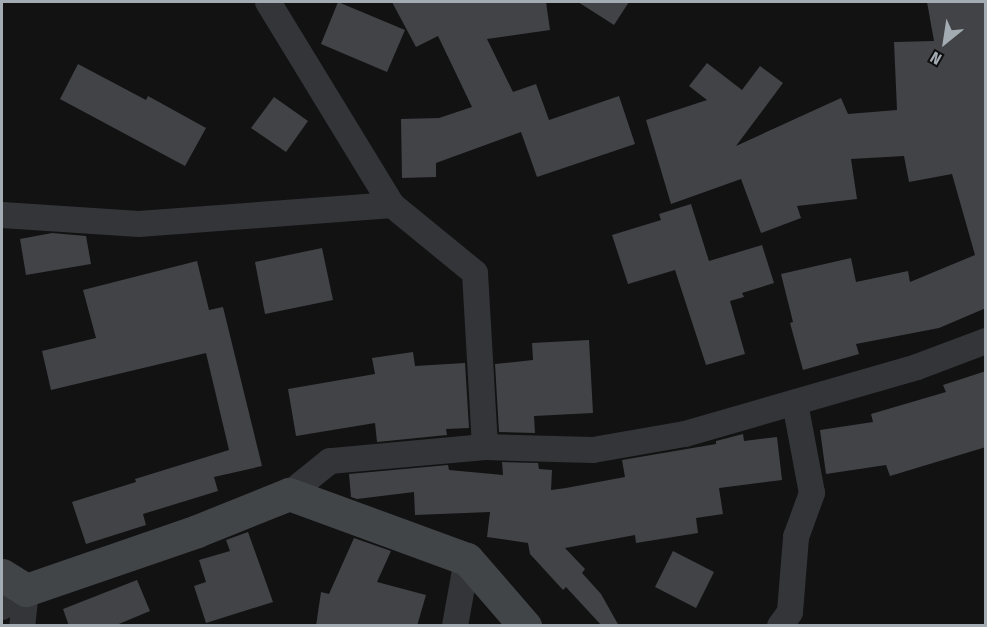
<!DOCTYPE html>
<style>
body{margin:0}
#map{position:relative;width:987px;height:627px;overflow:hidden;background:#121213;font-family:"Fira Sans Condensed",sans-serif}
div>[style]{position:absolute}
.building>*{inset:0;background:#414346}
.street>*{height:26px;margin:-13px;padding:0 13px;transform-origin:13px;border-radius:13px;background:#333538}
.secondary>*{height:33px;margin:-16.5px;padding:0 16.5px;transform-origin:16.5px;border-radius:16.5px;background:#414548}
span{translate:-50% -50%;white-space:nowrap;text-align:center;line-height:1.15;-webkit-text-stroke:5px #0d0d0e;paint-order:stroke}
.frame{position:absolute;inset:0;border:3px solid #a4acb3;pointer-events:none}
.north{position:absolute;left:915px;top:12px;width:60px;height:60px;-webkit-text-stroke:4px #0d0d0e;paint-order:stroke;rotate:210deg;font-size:16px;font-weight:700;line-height:24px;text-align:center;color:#a4acb3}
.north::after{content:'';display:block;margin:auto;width:21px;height:27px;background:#a4acb3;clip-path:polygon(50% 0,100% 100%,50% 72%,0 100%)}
</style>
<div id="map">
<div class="building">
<div style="clip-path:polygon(338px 2px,405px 30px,387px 72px,321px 44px)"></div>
<div style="clip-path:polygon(392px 2px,546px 2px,550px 30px,487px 39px,513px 92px,536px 84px,549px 120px,619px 96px,635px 144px,537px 177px,521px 132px,436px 163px,436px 177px,402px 178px,401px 119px,439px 118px,472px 107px,438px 36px,416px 47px)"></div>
<div style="clip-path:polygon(578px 2px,629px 2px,614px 25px)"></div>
<div style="clip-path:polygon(927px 2px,986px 2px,986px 308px,939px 328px,856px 344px,859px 354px,803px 370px,790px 323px,793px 322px,781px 274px,851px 258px,856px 282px,908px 271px,910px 282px,975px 255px,952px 174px,909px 182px,904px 156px,851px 159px,857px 199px,797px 206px,801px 218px,761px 233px,741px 179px,671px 204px,646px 120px,707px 100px,689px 86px,707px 63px,742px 90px,760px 66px,783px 83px,736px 146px,841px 98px,848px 114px,897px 110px,894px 42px,934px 41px)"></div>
<div style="clip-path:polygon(78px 64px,146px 100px,148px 96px,206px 128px,185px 166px,60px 99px)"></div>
<div style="clip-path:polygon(274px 97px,308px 121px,286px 152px,251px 128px)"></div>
<div style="clip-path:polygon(691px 204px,709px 261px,762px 245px,774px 283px,742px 293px,744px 297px,730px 301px,745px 354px,706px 365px,675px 270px,628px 284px,612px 235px,661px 220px,659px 214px)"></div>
<div style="clip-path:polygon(52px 233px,86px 236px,91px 264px,26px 275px,20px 239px)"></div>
<div style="clip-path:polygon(322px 248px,333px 300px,265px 314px,255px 262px)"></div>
<div style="clip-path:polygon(197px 261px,209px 310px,223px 307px,262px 466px,214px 477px,218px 491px,143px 514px,146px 525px,86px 544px,72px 502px,136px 482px,135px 479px,229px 450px,206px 353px,51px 390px,42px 351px,96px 338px,83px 290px)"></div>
<div style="clip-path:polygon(589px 340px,593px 413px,534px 416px,535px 433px,499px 432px,495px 364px,533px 360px,532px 343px)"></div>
<div style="clip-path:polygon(413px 352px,415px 366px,465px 363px,469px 428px,446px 429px,447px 435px,377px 442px,375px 423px,296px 436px,288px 389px,375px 374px,372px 358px)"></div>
<div style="clip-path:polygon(986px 371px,986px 447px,890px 476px,886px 465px,826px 474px,820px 430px,873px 422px,871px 414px,946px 392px,943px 385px)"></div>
<div style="clip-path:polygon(743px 434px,744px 441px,777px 437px,782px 480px,719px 488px,723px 514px,696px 518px,698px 533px,636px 543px,635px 535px,565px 548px,585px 569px,582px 573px,601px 594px,619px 626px,602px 626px,566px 587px,563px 590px,530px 554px,528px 543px,487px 537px,490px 512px,415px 515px,414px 492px,357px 499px,351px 497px,349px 474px,448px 465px,449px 470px,503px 475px,502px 462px,538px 463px,539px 469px,552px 470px,551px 490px,566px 488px,625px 477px,622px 460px,716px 444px,716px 441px)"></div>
<div style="clip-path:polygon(248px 532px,273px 602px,206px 623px,194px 586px,206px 582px,199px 560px,230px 551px,226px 540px)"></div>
<div style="clip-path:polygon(354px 538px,391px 551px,377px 582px,426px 595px,417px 626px,316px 626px,321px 592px,329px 594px)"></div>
<div style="clip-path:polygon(673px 551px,714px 572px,696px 608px,655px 587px)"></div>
<div style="clip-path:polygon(137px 580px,150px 611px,114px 626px,69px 626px,63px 609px)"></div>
</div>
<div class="street">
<div style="left:268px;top:2px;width:238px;rotate:58.6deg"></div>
<div style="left:392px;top:205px;width:107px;rotate:39.3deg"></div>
<div style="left:475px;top:273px;width:174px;rotate:86.7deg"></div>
<div style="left:485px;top:447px;width:156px;rotate:174.8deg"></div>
<div style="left:330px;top:461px;width:53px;rotate:141.2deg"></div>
<div style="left:2px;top:215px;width:137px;rotate:3.8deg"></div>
<div style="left:139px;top:224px;width:254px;rotate:-4.3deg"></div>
<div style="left:485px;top:447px;width:108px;rotate:1.6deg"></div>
<div style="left:593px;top:450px;width:93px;rotate:-9.9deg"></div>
<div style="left:685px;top:434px;width:241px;rotate:-16.1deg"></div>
<div style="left:917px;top:367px;width:74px;rotate:-20.6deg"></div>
<div style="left:2px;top:607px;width:29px;rotate:-35deg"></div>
<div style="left:26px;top:590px;width:36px;rotate:96deg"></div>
<div style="left:455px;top:626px;width:68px;rotate:-79.8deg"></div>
<div style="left:780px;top:626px;width:17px;rotate:-54deg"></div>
<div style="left:790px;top:612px;width:75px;rotate:-85.4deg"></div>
<div style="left:796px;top:537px;width:47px;rotate:-70deg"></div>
<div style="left:812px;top:493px;width:92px;rotate:-100.7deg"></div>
</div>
<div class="secondary">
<div style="left:2px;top:575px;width:28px;rotate:32deg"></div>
<div style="left:26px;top:590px;width:181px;rotate:-19deg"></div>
<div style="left:197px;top:531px;width:99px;rotate:-21.9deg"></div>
<div style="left:289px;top:494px;width:189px;rotate:20.1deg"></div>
<div style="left:467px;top:559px;width:89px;rotate:49.1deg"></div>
</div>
<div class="frame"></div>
<div class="north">N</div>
</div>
